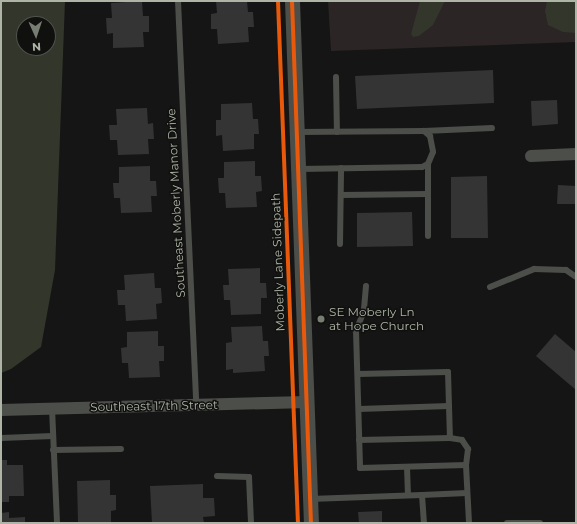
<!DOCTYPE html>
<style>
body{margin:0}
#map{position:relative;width:577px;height:524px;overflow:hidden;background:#151515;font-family:Montserrat,sans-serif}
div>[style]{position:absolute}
.green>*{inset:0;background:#2b2525}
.water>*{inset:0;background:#33362a}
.building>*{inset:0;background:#333433}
.service>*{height:6px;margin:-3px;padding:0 3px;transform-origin:3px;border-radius:3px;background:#4c4e4a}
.minor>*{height:12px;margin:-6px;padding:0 6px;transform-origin:6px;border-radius:6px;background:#4c4e4a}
.tertiary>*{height:15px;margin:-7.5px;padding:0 7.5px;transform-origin:7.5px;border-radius:7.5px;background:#4c4e4a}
.cycleway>*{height:4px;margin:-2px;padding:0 2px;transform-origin:2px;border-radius:2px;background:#e8590c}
.dots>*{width:11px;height:11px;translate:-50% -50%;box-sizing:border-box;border:2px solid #10110f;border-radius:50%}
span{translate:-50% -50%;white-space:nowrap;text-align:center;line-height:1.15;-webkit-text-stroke:3px #10110f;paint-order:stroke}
.street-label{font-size:12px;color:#aeb5a7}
.poi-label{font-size:12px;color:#aeb5a7}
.left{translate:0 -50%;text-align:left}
.frame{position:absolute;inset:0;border:2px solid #aeb5a7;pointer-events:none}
.north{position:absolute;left:16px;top:16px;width:40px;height:40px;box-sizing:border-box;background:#10110f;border:1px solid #4f534c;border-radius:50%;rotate:177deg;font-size:11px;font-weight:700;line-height:16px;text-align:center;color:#aeb5a7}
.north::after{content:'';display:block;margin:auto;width:14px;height:18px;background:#787d74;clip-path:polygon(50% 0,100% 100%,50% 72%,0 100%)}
</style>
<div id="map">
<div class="green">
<div style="clip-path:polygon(328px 1px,576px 1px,576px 42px,331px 51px)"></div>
</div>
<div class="water">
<div style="clip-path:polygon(evenodd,1px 1px,65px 1px,55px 270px,41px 347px,11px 369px,1px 373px,1px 1px,24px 24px,48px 24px,48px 48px,24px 48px,24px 24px)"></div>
<div style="clip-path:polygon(420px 1px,445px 1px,433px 25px,419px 36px,413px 37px,411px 34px)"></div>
<div style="clip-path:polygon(547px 1px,576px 1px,576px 33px,563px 32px,548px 25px,545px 11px)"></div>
</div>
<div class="building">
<div style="clip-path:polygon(142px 1px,143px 16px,149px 16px,149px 32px,143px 32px,144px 47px,113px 48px,113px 33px,107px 34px,106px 18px,112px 18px,111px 3px)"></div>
<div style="clip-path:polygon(216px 1px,247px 1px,248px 12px,253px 12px,254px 27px,248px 27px,249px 42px,218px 44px,217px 29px,211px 29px,211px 14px,217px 13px)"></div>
<div style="clip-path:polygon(493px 70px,494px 103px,357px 109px,355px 76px)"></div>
<div style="clip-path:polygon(557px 100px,558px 124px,532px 126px,531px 101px)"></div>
<div style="clip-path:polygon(252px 103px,253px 119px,258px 119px,259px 134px,254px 134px,254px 149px,223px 151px,222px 135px,216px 136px,216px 120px,221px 120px,221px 104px)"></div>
<div style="clip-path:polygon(147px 108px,148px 124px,153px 123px,154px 139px,148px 139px,149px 154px,118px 155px,117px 140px,110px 140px,109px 125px,117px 125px,116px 109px)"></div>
<div style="clip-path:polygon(255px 161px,255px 176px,261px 176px,262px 191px,256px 192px,257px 207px,226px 208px,225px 193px,219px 193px,218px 178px,224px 178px,224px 162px)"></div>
<div style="clip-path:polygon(150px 166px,150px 181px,156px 181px,157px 196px,151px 196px,152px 212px,121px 213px,120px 198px,114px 198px,113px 183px,119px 183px,119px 167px)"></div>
<div style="clip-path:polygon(487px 176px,488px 238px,451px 238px,451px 177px)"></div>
<div style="clip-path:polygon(558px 185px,576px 186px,576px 204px,557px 204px)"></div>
<div style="clip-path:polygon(412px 212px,413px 246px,357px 247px,357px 213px)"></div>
<div style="clip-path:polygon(260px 268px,260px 283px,266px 283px,267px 298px,261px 298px,261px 314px,231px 315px,230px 300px,224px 300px,223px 285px,229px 285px,228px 269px)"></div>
<div style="clip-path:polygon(154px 273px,155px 288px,161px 288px,162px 303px,156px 304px,157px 319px,126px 321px,125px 305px,118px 305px,117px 290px,125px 290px,124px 275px)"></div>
<div style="clip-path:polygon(262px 326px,263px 341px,268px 341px,269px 356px,264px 356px,265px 371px,233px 373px,233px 369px,226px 370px,226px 343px,232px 342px,231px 327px)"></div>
<div style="clip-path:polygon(158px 331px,158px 346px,164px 346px,164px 361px,159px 361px,160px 377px,129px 378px,128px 363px,122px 363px,121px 348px,127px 347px,127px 332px)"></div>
<div style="clip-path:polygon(555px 334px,576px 352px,576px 390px,536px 356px)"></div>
<div style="clip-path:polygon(1px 460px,7px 460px,7px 465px,23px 465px,24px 496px,9px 496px,9px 502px,1px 502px)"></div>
<div style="clip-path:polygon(110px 480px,110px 495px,116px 495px,116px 510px,111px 511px,111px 523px,78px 523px,77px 481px)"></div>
<div style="clip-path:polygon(203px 484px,203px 498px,214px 498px,215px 516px,203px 517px,204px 523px,152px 523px,150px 486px)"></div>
<div style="clip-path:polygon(382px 511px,382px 523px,359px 523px,358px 512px)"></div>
<div style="clip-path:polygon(9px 512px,9px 518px,25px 517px,25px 523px,1px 523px,1px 513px)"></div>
</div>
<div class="service">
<div style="left:178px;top:1px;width:404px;rotate:87.4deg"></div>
<div style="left:336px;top:77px;width:55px;rotate:89deg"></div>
<div style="left:424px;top:131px;width:68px;rotate:-2.5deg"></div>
<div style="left:298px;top:132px;width:126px;rotate:-0.5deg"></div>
<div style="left:424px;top:131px;width:8px;rotate:40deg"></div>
<div style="left:430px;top:136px;width:16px;rotate:79deg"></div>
<div style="left:433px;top:152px;width:13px;rotate:113deg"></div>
<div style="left:428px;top:164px;width:7px;rotate:153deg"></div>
<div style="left:422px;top:167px;width:122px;rotate:179.1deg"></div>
<div style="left:428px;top:164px;width:72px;rotate:90deg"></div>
<div style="left:341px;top:195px;width:87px;rotate:-0.7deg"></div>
<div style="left:340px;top:244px;width:76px;rotate:-89.2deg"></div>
<div style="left:366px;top:286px;width:25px;rotate:95deg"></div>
<div style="left:364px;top:311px;width:22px;rotate:112deg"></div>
<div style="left:356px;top:331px;width:137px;rotate:88.3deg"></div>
<div style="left:360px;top:468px;width:106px;rotate:-1.6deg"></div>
<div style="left:466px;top:465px;width:58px;rotate:87deg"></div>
<div style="left:490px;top:287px;width:48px;rotate:-22.2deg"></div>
<div style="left:534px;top:269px;width:32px;rotate:2deg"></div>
<div style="left:566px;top:270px;width:12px;rotate:35deg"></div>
<div style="left:358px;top:374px;width:90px;rotate:-1.3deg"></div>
<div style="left:448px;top:372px;width:66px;rotate:88.3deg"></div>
<div style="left:450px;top:438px;width:12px;rotate:9deg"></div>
<div style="left:462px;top:440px;width:11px;rotate:56deg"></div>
<div style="left:468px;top:449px;width:16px;rotate:97deg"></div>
<div style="left:52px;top:408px;width:115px;rotate:87.5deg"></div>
<div style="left:359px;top:409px;width:90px;rotate:-1.9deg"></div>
<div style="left:1px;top:438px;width:52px;rotate:-2.2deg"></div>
<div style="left:359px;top:440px;width:91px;rotate:-1.3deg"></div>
<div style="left:53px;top:450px;width:68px;rotate:-0.8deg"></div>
<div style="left:407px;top:467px;width:28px;rotate:88deg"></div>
<div style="left:217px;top:476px;width:32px;rotate:2deg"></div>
<div style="left:249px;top:477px;width:46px;rotate:87.5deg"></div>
<div style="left:422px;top:495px;width:45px;rotate:-2.5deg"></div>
<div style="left:310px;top:499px;width:112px;rotate:-2deg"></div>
<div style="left:422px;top:495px;width:28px;rotate:86deg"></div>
<div style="left:507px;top:523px;width:33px"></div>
</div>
<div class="minor">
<div style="left:531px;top:156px;width:45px;rotate:-2.5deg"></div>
<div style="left:1px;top:410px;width:306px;rotate:-1.5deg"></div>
</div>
<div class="tertiary">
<div style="left:292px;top:1px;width:522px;rotate:87.92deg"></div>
</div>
<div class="cycleway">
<div style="left:278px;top:1px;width:522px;rotate:87.81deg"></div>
<div style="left:292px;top:1px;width:522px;rotate:87.92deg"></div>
</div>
<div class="dots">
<div style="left:321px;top:319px;background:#787d74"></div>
</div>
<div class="street-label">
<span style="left:176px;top:203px;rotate:-93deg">Southeast Moberly Manor Drive</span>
<span style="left:278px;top:262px;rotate:-92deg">Moberly Lane Sidepath</span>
<span style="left:154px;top:406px;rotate:-1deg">Southeast 17th Street</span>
</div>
<div class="poi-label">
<span class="left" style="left:329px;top:319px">SE Moberly Ln<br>at Hope Church</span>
</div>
<div class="frame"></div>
<div class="north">N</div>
</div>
